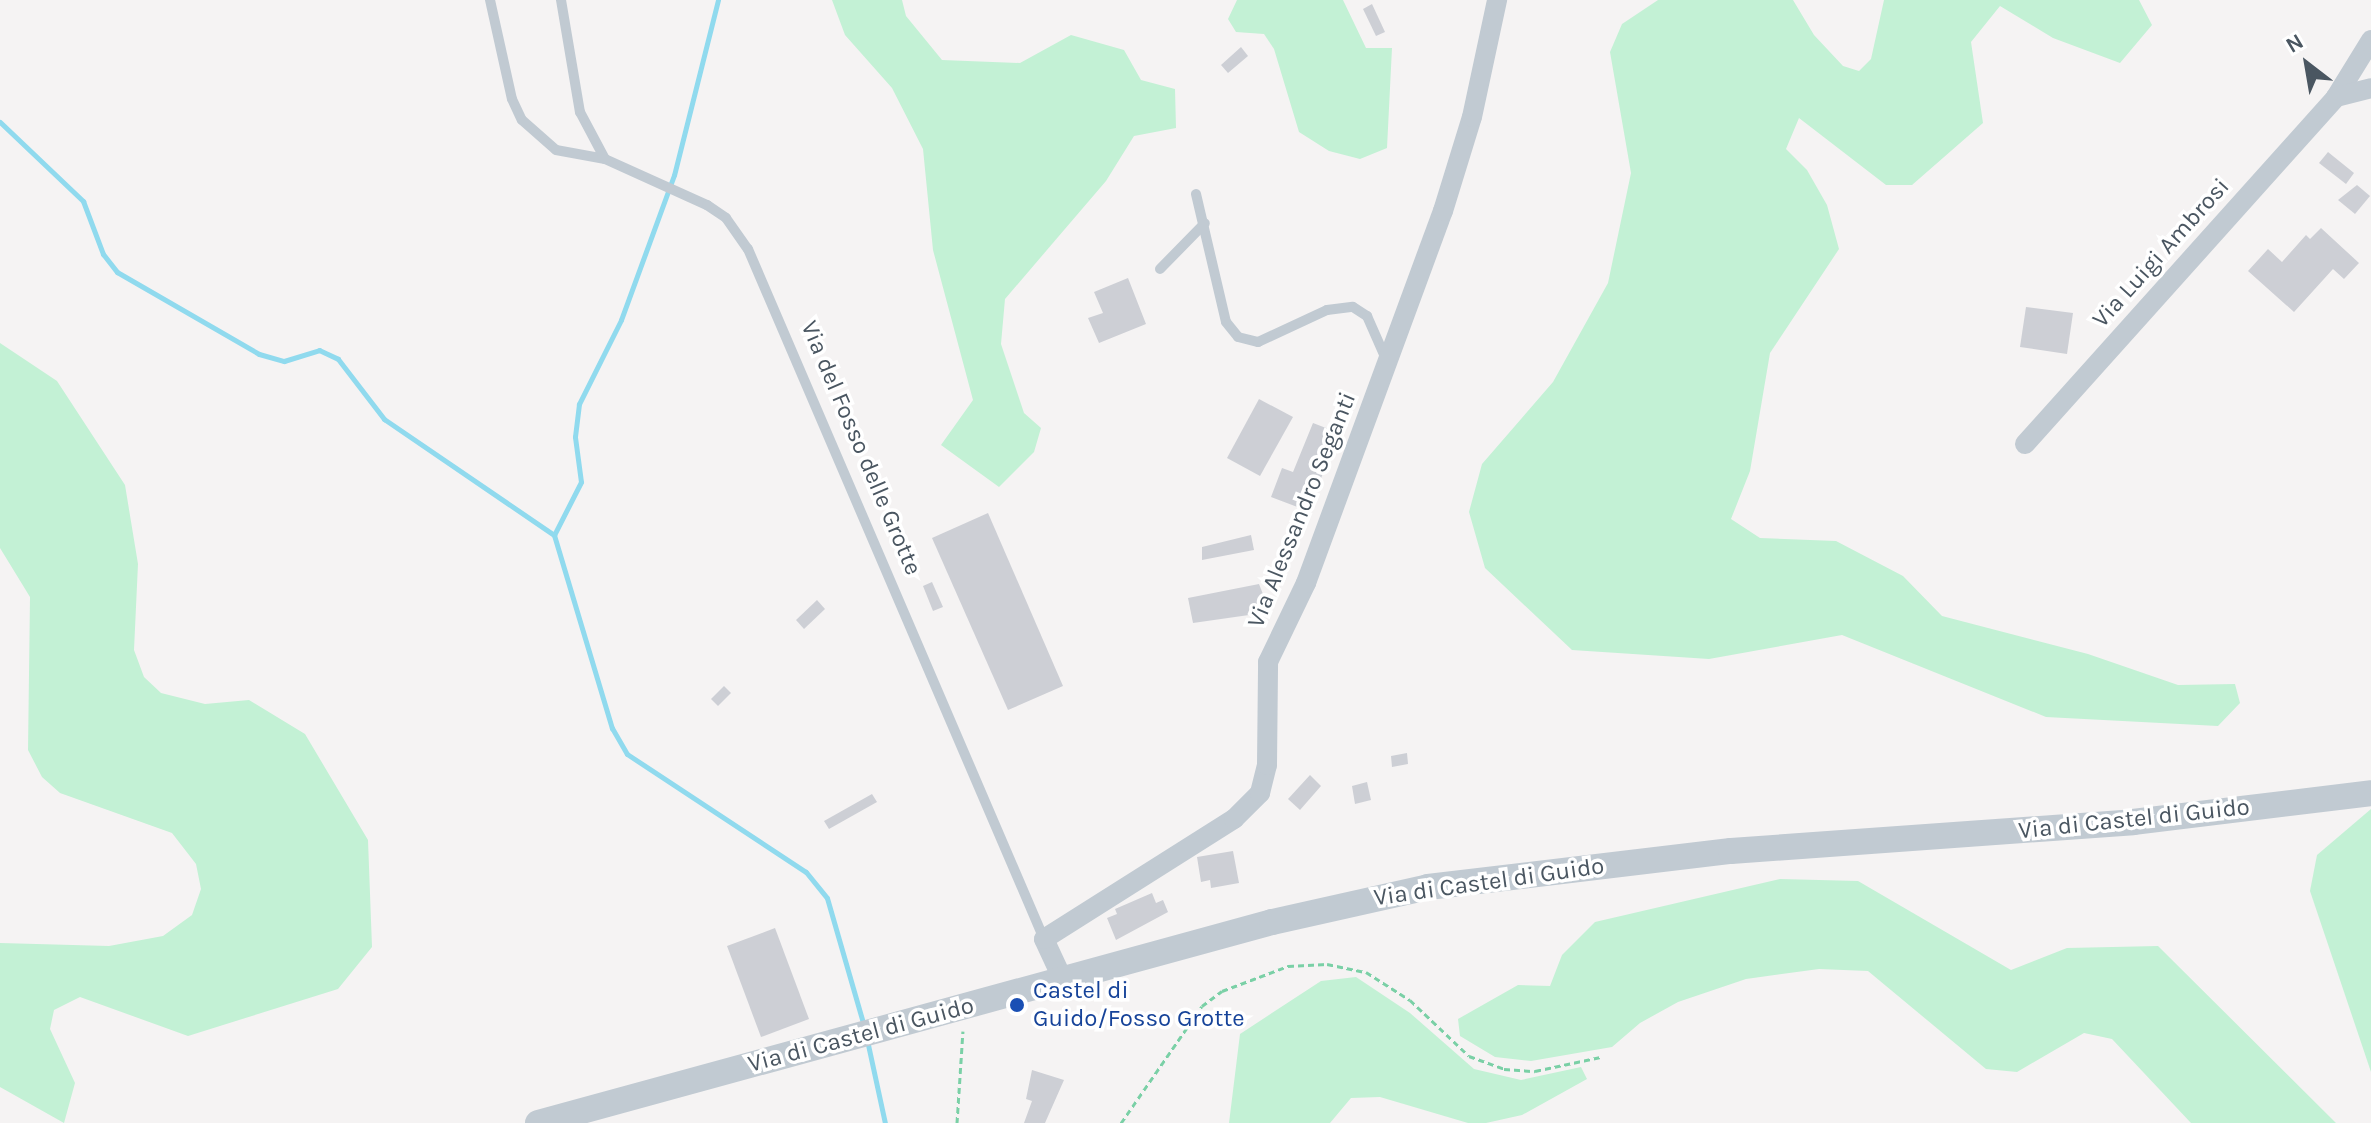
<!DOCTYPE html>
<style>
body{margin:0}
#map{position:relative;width:2371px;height:1123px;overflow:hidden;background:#f5f3f3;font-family:Karla,sans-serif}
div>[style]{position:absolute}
.green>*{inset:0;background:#c3f1d5}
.stream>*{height:5px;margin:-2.5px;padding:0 2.5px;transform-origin:2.5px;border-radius:2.5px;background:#90daee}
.building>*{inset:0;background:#cdcfd5}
.path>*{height:3px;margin-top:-1.5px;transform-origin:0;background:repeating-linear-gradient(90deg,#7ad0a6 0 6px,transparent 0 10px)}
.service>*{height:10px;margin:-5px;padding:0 5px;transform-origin:5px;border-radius:5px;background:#c1cad2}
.minor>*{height:20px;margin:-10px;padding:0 10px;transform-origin:10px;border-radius:10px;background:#c1cad2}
.tertiary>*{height:26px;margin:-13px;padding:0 13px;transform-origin:13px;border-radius:13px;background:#c1cad2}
.dots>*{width:22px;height:22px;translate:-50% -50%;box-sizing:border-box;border:4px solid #fff;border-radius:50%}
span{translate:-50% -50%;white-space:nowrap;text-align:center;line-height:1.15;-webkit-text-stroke:7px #fff;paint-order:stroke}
.street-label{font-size:24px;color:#4a5661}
.transit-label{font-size:24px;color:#164399}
.left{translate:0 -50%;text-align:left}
.north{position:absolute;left:2267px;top:24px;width:80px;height:80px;-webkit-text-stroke:6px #fff;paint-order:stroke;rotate:329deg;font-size:22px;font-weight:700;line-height:32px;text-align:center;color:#4a5661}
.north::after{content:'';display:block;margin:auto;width:28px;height:36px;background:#4a5661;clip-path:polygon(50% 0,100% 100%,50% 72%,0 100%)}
</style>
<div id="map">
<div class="green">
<div style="clip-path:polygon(832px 0,902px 0,906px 16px,942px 60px,1020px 63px,1071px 35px,1124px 50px,1141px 80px,1175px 89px,1176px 128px,1134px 136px,1106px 181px,1005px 299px,1001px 344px,1024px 413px,1041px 428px,1034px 452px,999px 487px,941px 445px,973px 400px,933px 250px,923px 149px,892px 88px,845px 35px)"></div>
<div style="clip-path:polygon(1237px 0,1343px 0,1366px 48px,1392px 48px,1387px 148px,1360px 159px,1329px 151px,1299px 132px,1274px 49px,1264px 34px,1236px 32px,1228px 19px)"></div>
<div style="clip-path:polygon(1658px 0,1793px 0,1814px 35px,1843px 66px,1859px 71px,1871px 59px,1884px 0,2139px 0,2152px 25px,2120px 63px,2053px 38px,2000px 6px,1971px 42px,1983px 123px,1912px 185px,1886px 185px,1799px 118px,1786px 149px,1807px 170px,1827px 205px,1839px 249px,1770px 353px,1750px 471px,1731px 519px,1760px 538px,1836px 541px,1903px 576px,1942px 616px,2088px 654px,2178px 685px,2235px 684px,2240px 703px,2218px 726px,2046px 717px,1842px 635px,1709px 659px,1572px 650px,1485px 568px,1469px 512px,1482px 464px,1553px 382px,1608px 283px,1631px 173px,1610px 52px,1622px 24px)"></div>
<div style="clip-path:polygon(0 343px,57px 381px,125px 485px,138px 564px,134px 650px,144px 677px,161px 693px,205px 704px,249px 700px,305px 734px,368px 840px,372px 947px,338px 989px,188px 1036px,80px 997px,54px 1010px,50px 1029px,75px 1083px,64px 1123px,0 1087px,0 943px,109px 946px,163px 936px,192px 915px,201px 889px,196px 864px,172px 833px,60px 793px,42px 777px,28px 750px,30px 597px,0 548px)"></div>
<div style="clip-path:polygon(2371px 809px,2371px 1072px,2310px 891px,2317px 855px)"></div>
<div style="clip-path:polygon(1780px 879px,1858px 881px,2011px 970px,2067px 948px,2158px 946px,2336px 1123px,2191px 1123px,2112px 1039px,2084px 1033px,2017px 1072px,1986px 1069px,1868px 971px,1819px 969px,1746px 979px,1678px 1002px,1640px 1023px,1612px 1047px,1531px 1061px,1495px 1057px,1460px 1036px,1458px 1019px,1518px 985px,1550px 986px,1562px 955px,1595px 922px)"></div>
<div style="clip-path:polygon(1356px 977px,1410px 1013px,1474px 1069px,1521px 1080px,1581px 1067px,1587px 1079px,1522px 1115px,1486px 1123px,1468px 1123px,1380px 1097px,1351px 1098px,1330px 1123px,1229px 1123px,1240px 1034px,1321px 981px)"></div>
</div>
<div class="stream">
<div style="left:718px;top:0;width:180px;rotate:104.1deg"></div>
<div style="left:674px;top:175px;width:154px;rotate:110.1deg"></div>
<div style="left:621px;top:320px;width:94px;rotate:116.6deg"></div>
<div style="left:579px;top:404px;width:33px;rotate:97deg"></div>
<div style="left:575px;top:437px;width:45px;rotate:82.4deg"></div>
<div style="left:581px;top:482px;width:59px;rotate:117deg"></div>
<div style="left:554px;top:535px;width:202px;rotate:73.3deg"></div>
<div style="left:612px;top:728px;width:30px;rotate:60deg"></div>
<div style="left:627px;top:754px;width:214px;rotate:33.4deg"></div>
<div style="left:806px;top:872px;width:33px;rotate:51deg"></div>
<div style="left:827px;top:898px;width:133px;rotate:73.9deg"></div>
<div style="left:0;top:122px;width:115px;rotate:43.6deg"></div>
<div style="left:83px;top:201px;width:57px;rotate:69.3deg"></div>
<div style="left:103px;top:254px;width:23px;rotate:52deg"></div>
<div style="left:117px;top:272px;width:164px;rotate:30deg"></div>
<div style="left:259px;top:354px;width:26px;rotate:16deg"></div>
<div style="left:284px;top:361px;width:37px;rotate:-17deg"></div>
<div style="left:319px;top:350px;width:21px;rotate:25deg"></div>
<div style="left:338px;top:359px;width:76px;rotate:52.5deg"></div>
<div style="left:384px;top:419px;width:206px;rotate:34.3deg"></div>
<div style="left:867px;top:1040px;width:85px;rotate:77.8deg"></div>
</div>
<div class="building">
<div style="clip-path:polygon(1372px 4px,1385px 32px,1376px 36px,1363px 9px)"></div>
<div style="clip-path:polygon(1241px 47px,1248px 56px,1228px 73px,1221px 65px)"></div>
<div style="clip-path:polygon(2328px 152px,2354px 173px,2346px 184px,2319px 163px)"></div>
<div style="clip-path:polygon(2357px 185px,2370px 196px,2355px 214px,2338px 200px)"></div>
<div style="clip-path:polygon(2321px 228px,2359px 263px,2344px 279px,2333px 269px,2294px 312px,2248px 271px,2268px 249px,2282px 262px,2306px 235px,2310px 239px)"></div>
<div style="clip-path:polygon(1128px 278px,1146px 324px,1099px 343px,1088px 318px,1103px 313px,1094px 292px)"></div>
<div style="clip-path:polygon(2026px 307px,2073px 313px,2067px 354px,2020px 347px)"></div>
<div style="clip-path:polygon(1259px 399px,1293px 417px,1260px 476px,1227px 458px)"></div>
<div style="clip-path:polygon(1313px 423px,1339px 433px,1308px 511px,1271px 497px,1282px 468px,1293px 472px)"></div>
<div style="clip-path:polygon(988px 513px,1063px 686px,1008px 710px,932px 538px)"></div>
<div style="clip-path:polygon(1251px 535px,1254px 550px,1202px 560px,1202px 547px)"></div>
<div style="clip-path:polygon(932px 582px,943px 607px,933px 611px,923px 586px)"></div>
<div style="clip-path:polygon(1259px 584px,1270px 612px,1193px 623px,1188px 598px)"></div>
<div style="clip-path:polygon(817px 600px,825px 609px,804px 629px,796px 620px)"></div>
<div style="clip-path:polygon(724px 686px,731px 693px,718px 706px,711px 699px)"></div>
<div style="clip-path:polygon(1407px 753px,1408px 764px,1392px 767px,1391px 756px)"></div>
<div style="clip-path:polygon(1310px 775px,1321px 786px,1300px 810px,1288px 799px)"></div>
<div style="clip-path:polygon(1367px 782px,1371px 800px,1355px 804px,1352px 786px)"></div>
<div style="clip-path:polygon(872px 794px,877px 802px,829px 829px,824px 821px)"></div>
<div style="clip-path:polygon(1233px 851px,1239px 883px,1211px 888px,1210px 880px,1201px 882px,1197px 857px)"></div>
<div style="clip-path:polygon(1152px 893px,1156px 903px,1163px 900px,1168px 912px,1116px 940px,1107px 918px,1117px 914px,1115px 909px)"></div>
<div style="clip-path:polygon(775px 928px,809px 1019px,761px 1037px,727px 946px)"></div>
<div style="clip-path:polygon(1032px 1070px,1064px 1080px,1045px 1123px,1024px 1123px,1032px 1101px,1026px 1099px)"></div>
</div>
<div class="path">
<div style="left:957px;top:1123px;width:92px;rotate:-86.3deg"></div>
<div style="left:1121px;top:1123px;width:142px;rotate:-55.3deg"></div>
<div style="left:1202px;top:1006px;width:25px;rotate:-37deg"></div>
<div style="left:1222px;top:991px;width:71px;rotate:-20.7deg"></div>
<div style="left:1288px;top:966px;width:39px;rotate:-3deg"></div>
<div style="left:1327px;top:964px;width:40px;rotate:12deg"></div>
<div style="left:1366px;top:972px;width:52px;rotate:32.5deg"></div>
<div style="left:1410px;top:1000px;width:81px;rotate:43.5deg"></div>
<div style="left:1469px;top:1056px;width:37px;rotate:20deg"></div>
<div style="left:1504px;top:1069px;width:31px;rotate:4deg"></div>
<div style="left:1535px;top:1071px;width:67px;rotate:-12deg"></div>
</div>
<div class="service">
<div style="left:490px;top:0;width:101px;rotate:77.5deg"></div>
<div style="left:512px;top:99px;width:23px;rotate:65deg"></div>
<div style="left:522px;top:120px;width:45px;rotate:41.4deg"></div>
<div style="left:556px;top:150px;width:50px;rotate:10.4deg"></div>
<div style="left:561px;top:0;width:114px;rotate:80.4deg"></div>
<div style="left:580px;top:112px;width:53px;rotate:62deg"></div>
<div style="left:605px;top:159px;width:112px;rotate:24.3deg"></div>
<div style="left:707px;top:205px;width:23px;rotate:34deg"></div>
<div style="left:726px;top:218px;width:38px;rotate:55deg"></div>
<div style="left:748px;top:249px;width:751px;rotate:66.78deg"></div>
<div style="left:1196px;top:194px;width:131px;rotate:76.8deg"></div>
<div style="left:1226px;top:322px;width:19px;rotate:51deg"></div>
<div style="left:1238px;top:337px;width:21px;rotate:14deg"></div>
<div style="left:1258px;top:342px;width:76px;rotate:-24.9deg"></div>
<div style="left:1327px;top:310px;width:26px;rotate:-7deg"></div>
<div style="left:1353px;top:307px;width:17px;rotate:33deg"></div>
<div style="left:1367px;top:316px;width:47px;rotate:66.2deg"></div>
<div style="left:1160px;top:269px;width:64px;rotate:-45.6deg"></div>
</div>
<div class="minor">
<div style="left:2336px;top:97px;width:67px;rotate:-58.4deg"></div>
<div style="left:2025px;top:444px;width:466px;rotate:-48.1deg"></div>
<div style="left:2336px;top:97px;width:36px;rotate:-14deg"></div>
<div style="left:1063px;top:980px;width:45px;rotate:-114.9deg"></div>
<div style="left:1044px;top:939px;width:225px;rotate:-32.3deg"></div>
<div style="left:1234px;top:819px;width:37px;rotate:-45deg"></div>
<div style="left:1260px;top:793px;width:29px;rotate:-76deg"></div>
<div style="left:1267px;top:765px;width:103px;rotate:-89.4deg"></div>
<div style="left:1268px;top:662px;width:88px;rotate:-64.3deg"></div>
<div style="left:1306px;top:583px;width:396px;rotate:-69.8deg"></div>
<div style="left:1443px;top:211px;width:98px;rotate:-72.9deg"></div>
<div style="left:1472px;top:117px;width:120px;rotate:-77.9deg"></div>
</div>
<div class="tertiary">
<div style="left:538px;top:1123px;width:761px;rotate:-15.31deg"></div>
<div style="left:1272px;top:922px;width:160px;rotate:-12.6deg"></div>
<div style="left:1428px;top:887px;width:305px;rotate:-6.8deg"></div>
<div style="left:1731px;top:851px;width:403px;rotate:-4.1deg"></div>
<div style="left:2133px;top:822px;width:240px;rotate:-6.9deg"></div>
</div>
<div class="dots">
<div style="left:1017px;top:1005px;background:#1a4fb4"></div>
</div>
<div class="street-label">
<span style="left:2161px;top:253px;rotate:-48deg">Via Luigi Ambrosi</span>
<span style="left:861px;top:448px;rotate:67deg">Via del Fosso delle Grotte</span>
<span style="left:1302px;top:510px;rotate:-68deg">Via Alessandro Seganti</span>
<span style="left:2134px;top:819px;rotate:-6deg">Via di Castel di Guido</span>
<span style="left:1489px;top:882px;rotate:-8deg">Via di Castel di Guido</span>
<span style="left:861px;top:1035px;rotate:-15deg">Via di Castel di Guido</span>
</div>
<div class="transit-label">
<span class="left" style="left:1033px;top:1005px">Castel di<br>Guido/Fosso Grotte</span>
</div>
<div class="north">N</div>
</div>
